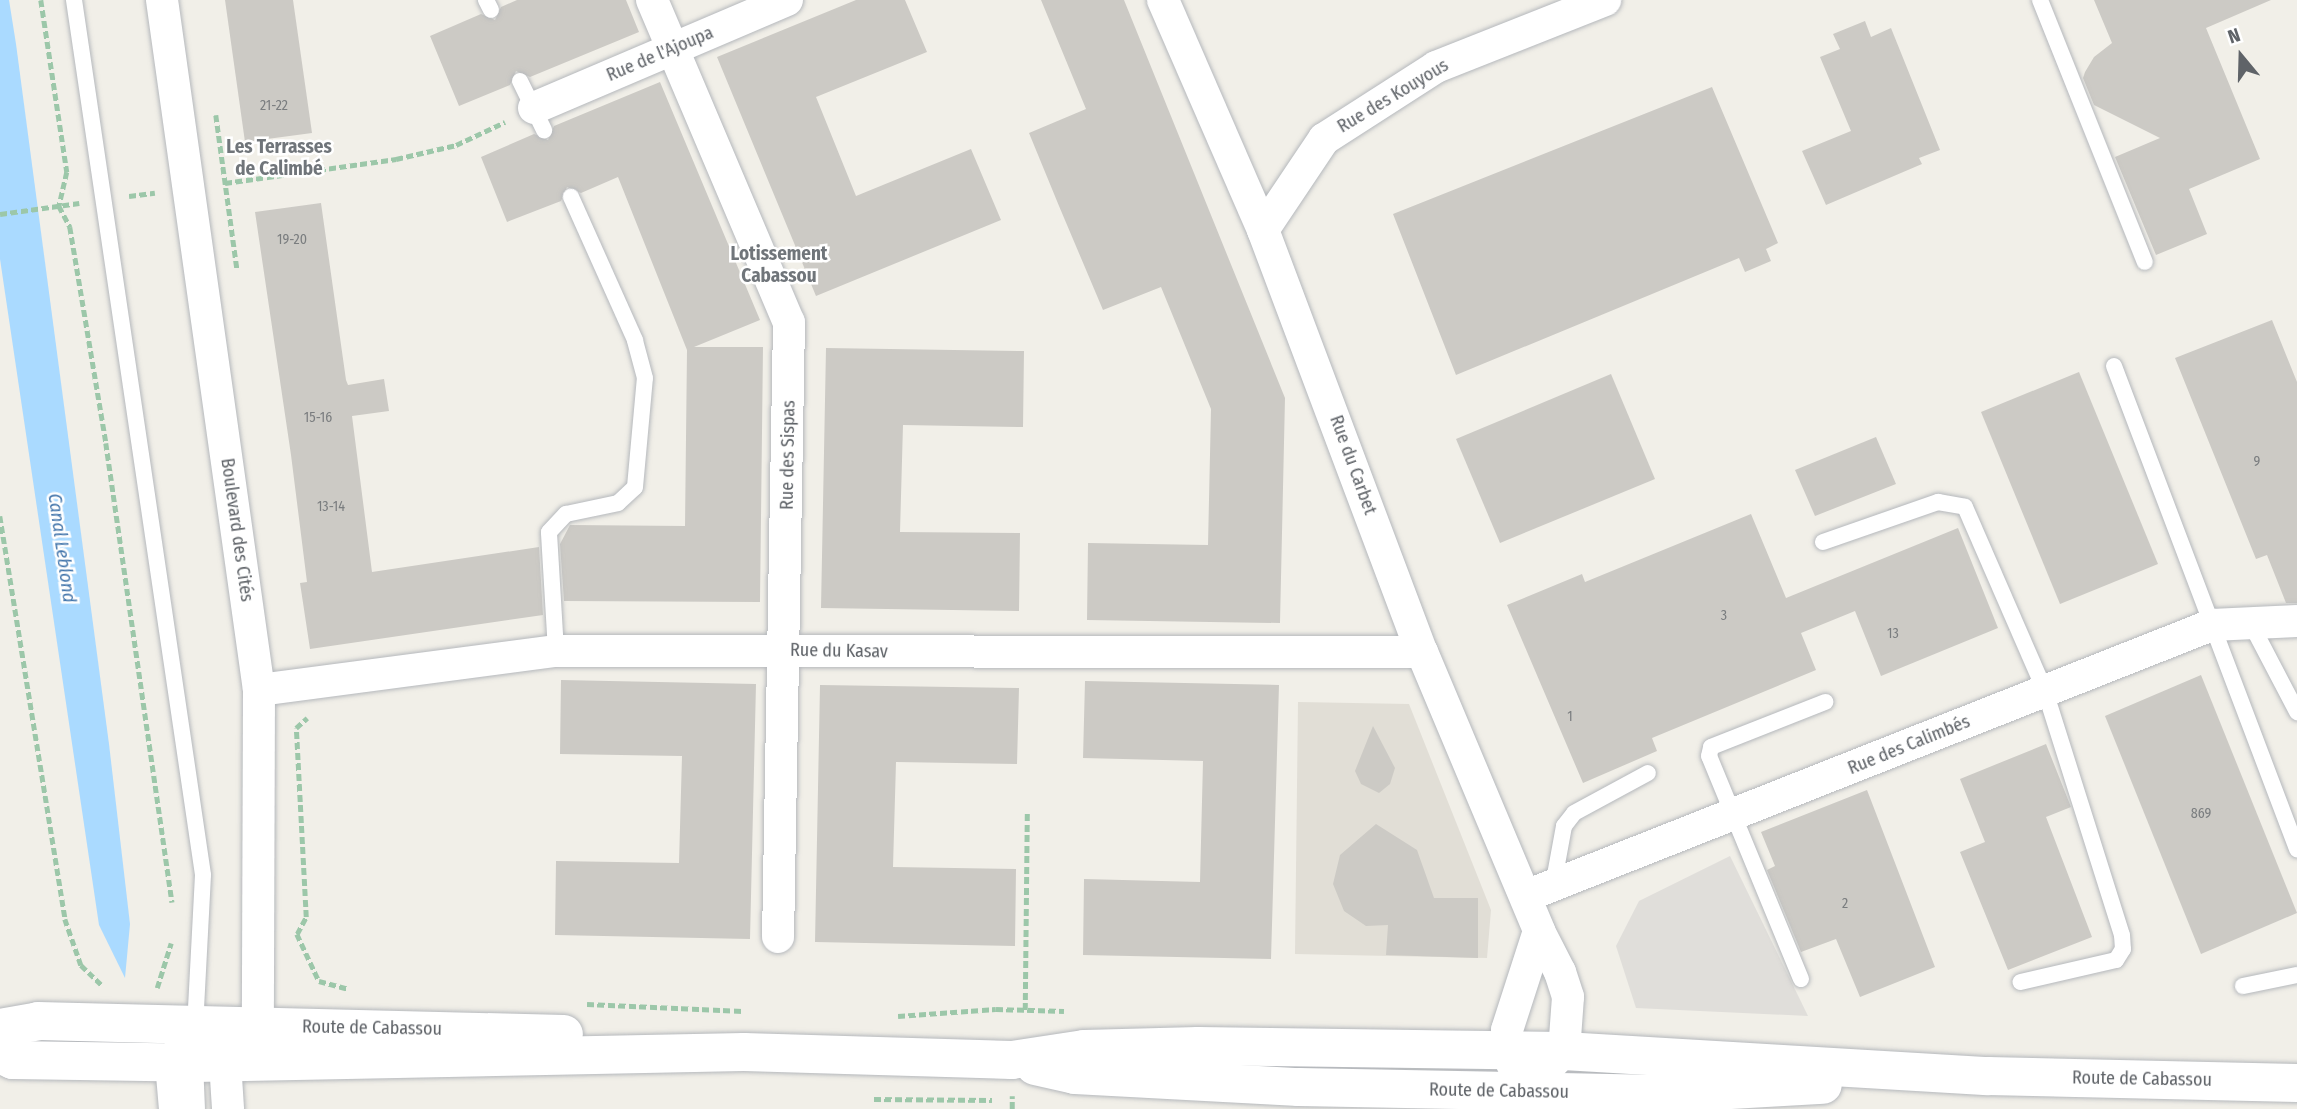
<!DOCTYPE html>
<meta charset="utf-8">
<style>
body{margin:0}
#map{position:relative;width:2297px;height:1109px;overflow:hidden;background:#f1efe8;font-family:"Fira Sans Condensed",sans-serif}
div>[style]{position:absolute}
.industrial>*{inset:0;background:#e0deda}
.education>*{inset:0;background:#e1ded6}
.water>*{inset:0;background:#aadaff}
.building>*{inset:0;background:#cccac5}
.path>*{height:4.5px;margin-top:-2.25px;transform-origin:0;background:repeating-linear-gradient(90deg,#9cc7a9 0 7px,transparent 0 10.5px)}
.roads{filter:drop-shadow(0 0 2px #b5b8bc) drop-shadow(0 0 2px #b5b8bc)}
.lane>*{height:16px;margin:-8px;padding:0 8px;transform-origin:8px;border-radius:8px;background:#fff}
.street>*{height:32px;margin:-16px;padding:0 16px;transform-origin:16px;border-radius:16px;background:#fff}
.secondary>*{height:38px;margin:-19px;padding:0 19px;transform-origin:19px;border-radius:19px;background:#fff}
span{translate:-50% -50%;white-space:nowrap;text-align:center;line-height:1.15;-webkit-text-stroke:5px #fff;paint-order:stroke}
.number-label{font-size:14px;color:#7a7d7f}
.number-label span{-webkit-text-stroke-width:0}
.street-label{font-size:18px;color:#5f6368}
.neighbourhood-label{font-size:19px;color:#70757a;font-weight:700}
.water-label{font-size:19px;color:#4174aa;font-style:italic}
.north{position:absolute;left:2206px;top:21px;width:70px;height:70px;-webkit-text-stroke:5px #fff;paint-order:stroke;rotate:341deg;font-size:19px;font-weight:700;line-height:28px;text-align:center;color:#5f6368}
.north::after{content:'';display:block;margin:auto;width:24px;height:32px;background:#5f6368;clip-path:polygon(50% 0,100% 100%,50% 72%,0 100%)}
</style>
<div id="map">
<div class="industrial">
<div style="clip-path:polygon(1730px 856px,1808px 1016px,1636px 1008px,1616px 946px,1639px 901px)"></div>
</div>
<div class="education">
<div style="clip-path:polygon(1298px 702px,1409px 704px,1491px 910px,1487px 958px,1295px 954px)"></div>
</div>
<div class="water">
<div style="clip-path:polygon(0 0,9px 0,16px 44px,109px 744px,130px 924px,125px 978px,99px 925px,0 259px)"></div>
</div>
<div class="building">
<div style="clip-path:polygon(225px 0,293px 0,312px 133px,245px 142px)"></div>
<div style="clip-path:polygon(517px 0,626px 0,639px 32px,530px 77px,516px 71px,510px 85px,459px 106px,430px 36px,481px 14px,495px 20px,501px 7px)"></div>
<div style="clip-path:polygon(856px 0,905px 0,927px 52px,816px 97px,856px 196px,971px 149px,1001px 220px,816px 296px,717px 57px)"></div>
<div style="clip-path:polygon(1041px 0,1124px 0,1285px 398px,1280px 623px,1087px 620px,1088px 543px,1208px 545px,1211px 409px,1161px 287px,1103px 310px,1059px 206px,1029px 133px,1086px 109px)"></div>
<div style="clip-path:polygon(2094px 0,2271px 0,2206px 28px,2260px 159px,2189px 189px,2207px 234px,2156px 255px,2115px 157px,2160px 138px,2094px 105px,2083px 78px,2085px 72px,2094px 57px,2112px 43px)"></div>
<div style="clip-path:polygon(1865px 21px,1871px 37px,1891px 28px,1940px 150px,1919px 158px,1922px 164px,1826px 205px,1802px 151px,1851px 131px,1820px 57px,1840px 49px,1833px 34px)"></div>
<div style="clip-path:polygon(660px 82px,760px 320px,694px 347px,763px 347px,760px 602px,564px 601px,560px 544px,570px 525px,685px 526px,687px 350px,618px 177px,581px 193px,567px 187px,561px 201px,507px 222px,481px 157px,534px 134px,548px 140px,554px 126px)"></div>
<div style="clip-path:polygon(1712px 87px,1778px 243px,1766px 249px,1771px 261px,1745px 272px,1739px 258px,1456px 375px,1393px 214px)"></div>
<div style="clip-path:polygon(321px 203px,346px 380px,348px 385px,384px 379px,389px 411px,352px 416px,372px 572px,539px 547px,543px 615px,310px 649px,300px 583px,307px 582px,291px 455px,255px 212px)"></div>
<div style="clip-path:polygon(2272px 320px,2297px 382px,2297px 603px,2286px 603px,2267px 555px,2256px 559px,2175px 358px)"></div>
<div style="clip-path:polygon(826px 348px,1024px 351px,1023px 427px,903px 425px,900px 532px,1020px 533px,1019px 611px,821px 608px)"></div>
<div style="clip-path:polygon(2079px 372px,2158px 564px,2060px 604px,1981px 412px)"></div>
<div style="clip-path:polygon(1611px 374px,1655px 479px,1500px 543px,1456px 439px)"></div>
<div style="clip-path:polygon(1876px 437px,1896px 484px,1815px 516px,1795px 470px)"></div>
<div style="clip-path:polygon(1751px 514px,1786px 598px,1958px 528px,1998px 628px,1881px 676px,1855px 611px,1801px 633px,1816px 670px,1652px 738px,1657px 751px,1583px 783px,1507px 605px,1582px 574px,1585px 582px)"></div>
<div style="clip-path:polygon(2201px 675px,2297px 913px,2201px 954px,2105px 716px)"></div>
<div style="clip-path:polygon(561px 680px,756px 684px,750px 939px,555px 935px,556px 861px,679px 863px,682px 756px,560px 754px)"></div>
<div style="clip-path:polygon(1085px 681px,1279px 685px,1271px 959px,1083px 955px,1084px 879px,1200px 882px,1203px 761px,1083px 758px)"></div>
<div style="clip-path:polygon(820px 685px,1019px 688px,1017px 764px,896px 762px,893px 867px,1016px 869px,1015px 946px,815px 942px)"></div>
<div style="clip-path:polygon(1373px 726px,1395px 768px,1390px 784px,1379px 793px,1361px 784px,1355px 771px)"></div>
<div style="clip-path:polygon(2046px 744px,2071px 807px,2046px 817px,2092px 937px,2008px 970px,1960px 852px,1985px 842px,1960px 779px)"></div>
<div style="clip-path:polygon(1867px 790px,1935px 967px,1860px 997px,1836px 939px,1801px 952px,1767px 870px,1775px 866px,1761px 832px)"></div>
<div style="clip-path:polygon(1376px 824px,1417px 850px,1434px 898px,1478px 898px,1478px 958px,1386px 955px,1388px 925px,1366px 926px,1344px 911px,1333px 884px,1340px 855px)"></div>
</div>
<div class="path">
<div style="left:41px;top:0;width:174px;rotate:81.4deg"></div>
<div style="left:67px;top:172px;width:35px;rotate:103deg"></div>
<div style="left:59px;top:206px;width:24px;rotate:62deg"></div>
<div style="left:70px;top:227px;width:219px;rotate:80.5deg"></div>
<div style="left:106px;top:443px;width:464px;rotate:81.8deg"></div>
<div style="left:216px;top:115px;width:155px;rotate:82.2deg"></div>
<div style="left:225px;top:183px;width:173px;rotate:-8deg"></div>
<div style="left:396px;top:159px;width:62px;rotate:-13.1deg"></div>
<div style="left:456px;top:145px;width:54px;rotate:-25.1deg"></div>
<div style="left:129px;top:196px;width:26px;rotate:-7deg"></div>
<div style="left:0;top:214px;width:80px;rotate:-7.9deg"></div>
<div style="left:0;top:516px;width:408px;rotate:80.8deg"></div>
<div style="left:65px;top:919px;width:49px;rotate:70.8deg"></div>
<div style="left:81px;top:965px;width:29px;rotate:44deg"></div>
<div style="left:297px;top:934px;width:52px;rotate:64.9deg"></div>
<div style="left:319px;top:981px;width:31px;rotate:15deg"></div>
<div style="left:297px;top:934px;width:19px;rotate:-62deg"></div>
<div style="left:306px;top:917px;width:189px;rotate:-93deg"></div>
<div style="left:296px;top:728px;width:15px;rotate:-42deg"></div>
<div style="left:157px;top:988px;width:47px;rotate:-72.7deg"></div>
<div style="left:587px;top:1004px;width:156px;rotate:2.6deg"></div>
<div style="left:1025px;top:1010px;width:199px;rotate:-89.4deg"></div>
<div style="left:898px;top:1016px;width:98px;rotate:-4.1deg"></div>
<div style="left:996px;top:1009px;width:68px;rotate:1.7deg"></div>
<div style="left:874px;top:1099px;width:118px;rotate:0.5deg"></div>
<div style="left:1012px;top:1109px;width:13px;rotate:-90deg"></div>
</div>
<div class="roads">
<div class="lane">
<div style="left:74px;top:0;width:884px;rotate:81.61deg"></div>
<div style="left:203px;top:875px;width:151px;rotate:93deg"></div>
<div style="left:486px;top:0;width:11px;rotate:63deg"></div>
<div style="left:2040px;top:0;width:282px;rotate:68.2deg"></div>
<div style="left:520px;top:81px;width:55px;rotate:63.9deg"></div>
<div style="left:2114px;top:366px;width:517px;rotate:69.25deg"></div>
<div style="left:1823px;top:542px;width:122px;rotate:-19.2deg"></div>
<div style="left:1938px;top:502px;width:27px;rotate:10deg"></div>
<div style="left:1965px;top:507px;width:201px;rotate:66.5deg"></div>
<div style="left:2045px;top:691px;width:256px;rotate:72.5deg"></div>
<div style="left:2122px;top:935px;width:14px;rotate:86deg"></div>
<div style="left:2123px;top:949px;width:13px;rotate:122deg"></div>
<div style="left:2116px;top:960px;width:98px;rotate:167deg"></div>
<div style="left:2250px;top:622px;width:102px;rotate:62.4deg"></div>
<div style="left:556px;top:651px;width:119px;rotate:-93.4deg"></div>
<div style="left:549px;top:532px;width:25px;rotate:-47deg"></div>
<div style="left:566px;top:514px;width:53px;rotate:-11.9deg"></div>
<div style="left:618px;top:503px;width:23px;rotate:-43deg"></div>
<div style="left:635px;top:487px;width:109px;rotate:-84.8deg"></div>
<div style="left:645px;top:378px;width:39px;rotate:-105deg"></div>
<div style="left:635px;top:340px;width:157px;rotate:-114.1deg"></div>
<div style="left:1553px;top:886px;width:61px;rotate:-79.6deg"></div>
<div style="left:1564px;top:826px;width:16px;rotate:-52deg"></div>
<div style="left:1574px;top:813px;width:84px;rotate:-28.4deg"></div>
<div style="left:1801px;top:979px;width:241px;rotate:-112.4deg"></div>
<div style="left:1709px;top:756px;width:9px;rotate:-77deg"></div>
<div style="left:1711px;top:747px;width:123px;rotate:-21.5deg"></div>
<div style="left:2243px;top:986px;width:55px;rotate:-11.5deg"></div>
<div style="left:195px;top:1062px;width:47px;rotate:87.6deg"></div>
</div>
<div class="street">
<div style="left:162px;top:0;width:697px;rotate:82deg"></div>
<div style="left:259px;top:690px;width:359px;rotate:90.2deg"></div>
<div style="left:652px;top:0;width:350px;rotate:67deg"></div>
<div style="left:789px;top:322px;width:615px;rotate:91.02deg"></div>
<div style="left:1163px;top:0;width:251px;rotate:66.5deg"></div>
<div style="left:1263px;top:230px;width:451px;rotate:69.4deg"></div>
<div style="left:1422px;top:652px;width:303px;rotate:67.2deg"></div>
<div style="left:1539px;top:931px;width:46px;rotate:62.9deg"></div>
<div style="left:1560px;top:972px;width:26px;rotate:72deg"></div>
<div style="left:1568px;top:997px;width:54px;rotate:94.2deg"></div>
<div style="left:1564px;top:1051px;width:56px;rotate:134.3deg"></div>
<div style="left:1525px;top:1091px;width:44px;rotate:-115.4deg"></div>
<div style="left:1506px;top:1051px;width:21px;rotate:-87deg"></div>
<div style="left:1507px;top:1030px;width:104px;rotate:-72.1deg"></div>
<div style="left:534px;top:108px;width:275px;rotate:-23.1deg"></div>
<div style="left:1263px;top:230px;width:110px;rotate:-56.2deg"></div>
<div style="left:1324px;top:139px;width:133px;rotate:-32.7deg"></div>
<div style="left:1436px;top:67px;width:182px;rotate:-21.6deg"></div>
<div style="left:259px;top:690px;width:300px;rotate:-7.5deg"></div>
<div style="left:556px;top:651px;width:866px;rotate:0.07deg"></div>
<div style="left:1526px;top:896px;width:738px;rotate:-21.56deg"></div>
<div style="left:2212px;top:625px;width:85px;rotate:-2.7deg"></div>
<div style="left:212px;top:1045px;width:21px;rotate:53deg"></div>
<div style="left:225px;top:1062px;width:47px;rotate:86.3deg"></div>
<div style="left:175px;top:1109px;width:46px;rotate:-95deg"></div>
<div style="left:171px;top:1063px;width:24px;rotate:-57deg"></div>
</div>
<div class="secondary">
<div style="left:0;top:1028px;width:39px;rotate:-10deg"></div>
<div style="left:38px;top:1021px;width:526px;rotate:1.42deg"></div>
<div style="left:0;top:1054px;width:14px;rotate:25deg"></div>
<div style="left:13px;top:1060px;width:182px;rotate:0.9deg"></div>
<div style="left:195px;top:1063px;width:549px;rotate:-1.15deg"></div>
<div style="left:744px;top:1052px;width:268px;rotate:1.7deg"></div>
<div style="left:1012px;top:1060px;width:73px;rotate:-8.7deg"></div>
<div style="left:1084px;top:1049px;width:114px;rotate:-1.5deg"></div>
<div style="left:1198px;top:1046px;width:366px;rotate:0.8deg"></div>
<div style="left:1564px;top:1051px;width:425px;rotate:3.4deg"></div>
<div style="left:1988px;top:1076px;width:309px;rotate:1.3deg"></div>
<div style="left:1035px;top:1066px;width:41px;rotate:12.7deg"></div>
<div style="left:1075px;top:1075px;width:224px;rotate:3.1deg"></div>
<div style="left:1299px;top:1087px;width:361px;rotate:1.1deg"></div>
<div style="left:1660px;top:1094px;width:163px;rotate:-3.2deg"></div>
</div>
</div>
<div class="number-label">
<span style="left:274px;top:106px">21-22</span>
<span style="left:292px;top:240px">19-20</span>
<span style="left:318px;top:418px">15-16</span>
<span style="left:2257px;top:462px">9</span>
<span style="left:331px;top:507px">13-14</span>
<span style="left:1724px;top:616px">3</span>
<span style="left:1893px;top:634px">13</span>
<span style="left:1570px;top:717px">1</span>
<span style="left:2201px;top:814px">869</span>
<span style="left:1845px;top:904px">2</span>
</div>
<div class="street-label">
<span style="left:660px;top:54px;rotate:-23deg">Rue de l'Ajoupa</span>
<span style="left:1393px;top:96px;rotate:-31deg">Rue des Kouyous</span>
<span style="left:788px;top:455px;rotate:-89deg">Rue des Sispas</span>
<span style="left:1353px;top:465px;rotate:70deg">Rue du Carbet</span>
<span style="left:237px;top:530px;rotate:82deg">Boulevard des Cités</span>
<span style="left:839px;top:651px;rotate:1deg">Rue du Kasav</span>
<span style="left:1909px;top:745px;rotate:-22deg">Rue des Calimbés</span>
<span style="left:372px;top:1028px;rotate:1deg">Route de Cabassou</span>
<span style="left:2142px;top:1079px;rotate:1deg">Route de Cabassou</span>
<span style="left:1499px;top:1091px;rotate:1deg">Route de Cabassou</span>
</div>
<div class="neighbourhood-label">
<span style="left:279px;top:158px">Les Terrasses<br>de Calimbé</span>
<span style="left:779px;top:265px">Lotissement<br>Cabassou</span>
</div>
<div class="water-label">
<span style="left:62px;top:548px;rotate:82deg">Canal Leblond</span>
</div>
<div class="north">N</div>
</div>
